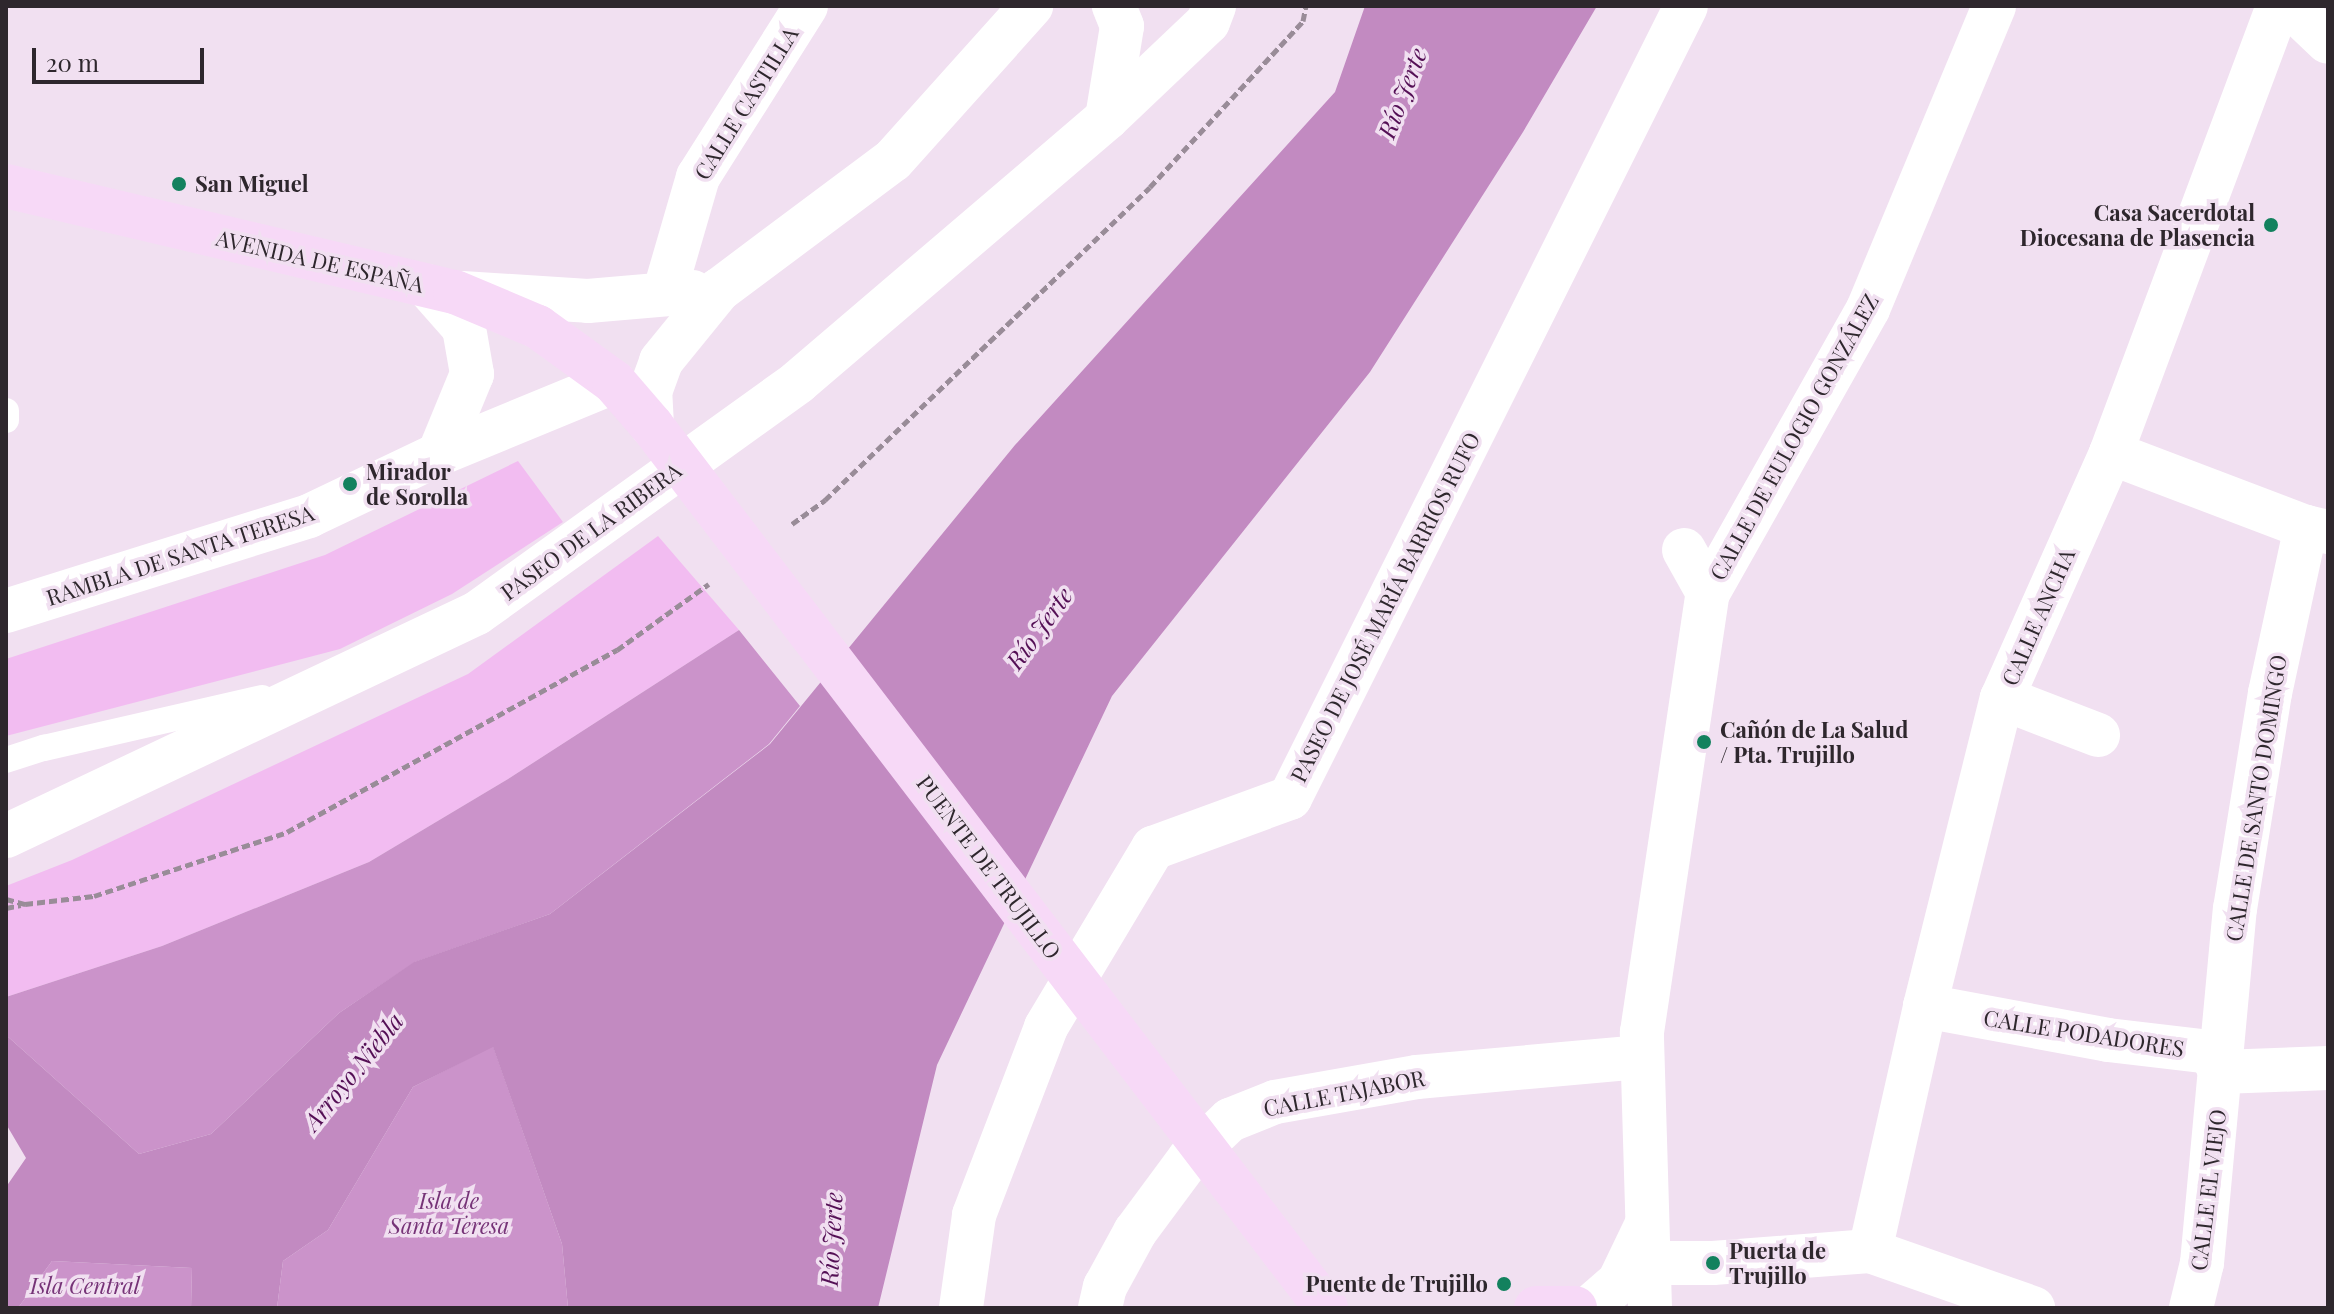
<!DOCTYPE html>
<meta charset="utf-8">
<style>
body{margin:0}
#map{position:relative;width:2334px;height:1314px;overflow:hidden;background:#f1e0f1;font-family:"Playfair Display",serif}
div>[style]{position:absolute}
.green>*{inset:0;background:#f2bcf1}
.forest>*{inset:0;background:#cb93ca}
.water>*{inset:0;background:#c28ac1}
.path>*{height:5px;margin-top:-2.5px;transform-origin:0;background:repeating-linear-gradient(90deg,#998c98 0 8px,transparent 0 12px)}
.lane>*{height:26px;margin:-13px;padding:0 13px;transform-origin:13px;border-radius:13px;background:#fff}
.street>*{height:44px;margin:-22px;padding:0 22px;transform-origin:22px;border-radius:22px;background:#fff}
.secondary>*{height:44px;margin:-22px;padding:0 22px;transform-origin:22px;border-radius:22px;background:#f7d9f7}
.dots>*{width:22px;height:22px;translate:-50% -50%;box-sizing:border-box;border:4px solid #f1e0f1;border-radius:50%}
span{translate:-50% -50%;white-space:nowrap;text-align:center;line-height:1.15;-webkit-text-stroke:7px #f1e0f1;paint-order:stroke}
.street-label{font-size:22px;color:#2e272d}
.poi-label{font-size:22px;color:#2e272d;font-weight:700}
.left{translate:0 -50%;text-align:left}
.right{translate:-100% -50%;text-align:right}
.park-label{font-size:22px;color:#763377;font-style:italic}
.water-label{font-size:24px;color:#540f55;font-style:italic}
.frame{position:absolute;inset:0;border:8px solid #2e272d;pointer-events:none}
.scale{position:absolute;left:32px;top:48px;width:172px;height:36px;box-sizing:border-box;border:4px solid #2e272d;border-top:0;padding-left:10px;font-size:24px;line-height:28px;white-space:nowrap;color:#2e272d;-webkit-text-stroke:6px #f1e0f1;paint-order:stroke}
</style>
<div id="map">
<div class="green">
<div style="clip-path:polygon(518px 461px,563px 522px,452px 594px,340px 649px,6px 736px,6px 659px,325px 555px)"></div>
<div style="clip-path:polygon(658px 536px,739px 630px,508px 779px,369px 862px,162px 946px,6px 997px,6px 886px,72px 860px,468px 674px)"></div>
</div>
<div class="forest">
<div style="clip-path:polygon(739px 630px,800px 706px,769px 744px,550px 914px,415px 962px,339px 1013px,211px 1134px,139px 1154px,6px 1035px,6px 997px,162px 946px,369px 862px,508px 779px)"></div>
<div style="clip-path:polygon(493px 1046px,562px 1244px,568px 1308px,277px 1308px,283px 1261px,328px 1230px,413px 1087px)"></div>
<div style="clip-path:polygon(52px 1261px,192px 1268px,191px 1308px,18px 1308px)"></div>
</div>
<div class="water">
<div style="clip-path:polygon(1365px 6px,1597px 6px,1523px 132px,1370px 372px,1112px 696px,937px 1065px,878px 1308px,568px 1308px,562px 1244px,493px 1047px,413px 1087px,328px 1230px,283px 1261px,277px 1308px,191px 1308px,192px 1268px,52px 1261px,18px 1308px,6px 1308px,6px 1187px,26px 1158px,6px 1124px,6px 1035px,139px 1154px,211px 1134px,339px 1013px,414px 962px,550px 914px,770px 744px,1015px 445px,1335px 92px)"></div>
</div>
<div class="path">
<div style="left:792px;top:524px;width:41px;rotate:-36deg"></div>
<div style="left:825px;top:500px;width:451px;rotate:-43.9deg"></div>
<div style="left:1150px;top:187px;width:226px;rotate:-47.3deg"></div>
<div style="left:1303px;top:21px;width:15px;rotate:-79deg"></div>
<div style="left:6px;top:899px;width:20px;rotate:15deg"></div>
<div style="left:25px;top:904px;width:69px;rotate:-6.6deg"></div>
<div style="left:94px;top:896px;width:203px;rotate:-18.3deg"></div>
<div style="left:287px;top:832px;width:377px;rotate:-28.9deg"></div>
<div style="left:617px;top:650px;width:113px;rotate:-35.7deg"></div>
<div style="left:6px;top:908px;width:15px;rotate:-11deg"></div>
</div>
<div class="lane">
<div style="left:6px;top:411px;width:9px;rotate:90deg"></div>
<div style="left:6px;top:760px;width:40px;rotate:-18deg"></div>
<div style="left:44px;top:748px;width:224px;rotate:-12.9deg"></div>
</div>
<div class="street">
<div style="left:2290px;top:6px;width:52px;rotate:43.5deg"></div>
<div style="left:1107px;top:118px;width:93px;rotate:-80.7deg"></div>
<div style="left:1122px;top:26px;width:22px;rotate:-112deg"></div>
<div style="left:427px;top:286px;width:56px;rotate:48.6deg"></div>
<div style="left:464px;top:328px;width:47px;rotate:80.1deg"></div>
<div style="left:472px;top:374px;width:87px;rotate:112.4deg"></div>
<div style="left:462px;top:293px;width:126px;rotate:3.6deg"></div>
<div style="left:588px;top:301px;width:105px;rotate:-4.9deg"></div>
<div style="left:664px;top:294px;width:122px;rotate:-73.8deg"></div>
<div style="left:698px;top:177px;width:202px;rotate:-57.7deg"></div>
<div style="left:652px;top:426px;width:34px;rotate:-93deg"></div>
<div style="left:650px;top:392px;width:33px;rotate:-70deg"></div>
<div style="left:661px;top:361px;width:92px;rotate:-50.8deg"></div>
<div style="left:719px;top:290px;width:217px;rotate:-36.8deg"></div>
<div style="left:893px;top:160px;width:207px;rotate:-48.1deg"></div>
<div style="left:2111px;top:453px;width:209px;rotate:20.8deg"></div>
<div style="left:2306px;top:527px;width:23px;rotate:13deg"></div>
<div style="left:1684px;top:550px;width:49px;rotate:60.8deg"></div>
<div style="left:6px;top:611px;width:318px;rotate:-17.4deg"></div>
<div style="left:309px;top:516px;width:144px;rotate:-25.5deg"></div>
<div style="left:439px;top:454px;width:189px;rotate:-22.4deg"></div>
<div style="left:2002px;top:698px;width:103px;rotate:21.1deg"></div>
<div style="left:6px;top:836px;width:521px;rotate:-25.34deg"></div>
<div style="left:477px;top:613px;width:395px;rotate:-35.7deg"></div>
<div style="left:798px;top:382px;width:406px;rotate:-40.5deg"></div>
<div style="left:1107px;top:118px;width:139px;rotate:-43.5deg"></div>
<div style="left:1208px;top:22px;width:17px;rotate:-69deg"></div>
<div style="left:1925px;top:1006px;width:186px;rotate:10.5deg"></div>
<div style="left:2108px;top:1040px;width:103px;rotate:6.7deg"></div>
<div style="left:2210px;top:1052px;width:23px;rotate:61deg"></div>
<div style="left:2221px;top:1072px;width:107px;rotate:-2.1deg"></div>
<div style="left:1870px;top:1251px;width:251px;rotate:-77.3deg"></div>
<div style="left:1925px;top:1006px;width:317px;rotate:-76deg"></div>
<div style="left:2002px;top:698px;width:268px;rotate:-66deg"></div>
<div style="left:2111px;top:453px;width:477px;rotate:-69.5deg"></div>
<div style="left:1649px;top:1263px;width:64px"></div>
<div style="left:1713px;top:1263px;width:157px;rotate:-4.4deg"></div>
<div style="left:1870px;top:1251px;width:173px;rotate:19.3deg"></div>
<div style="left:961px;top:1308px;width:94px;rotate:-82deg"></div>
<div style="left:974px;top:1215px;width:201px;rotate:-69deg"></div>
<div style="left:1046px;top:1027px;width:209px;rotate:-59.1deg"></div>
<div style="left:1153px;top:848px;width:146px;rotate:-20.1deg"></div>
<div style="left:1290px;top:798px;width:885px;rotate:-63.43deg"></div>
<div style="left:1100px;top:1308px;width:22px;rotate:-77deg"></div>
<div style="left:1105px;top:1287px;width:63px;rotate:-61.4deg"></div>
<div style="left:1135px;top:1232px;width:91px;rotate:-53.5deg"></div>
<div style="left:1189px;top:1159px;width:57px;rotate:-43.6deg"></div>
<div style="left:1230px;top:1120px;width:48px;rotate:-21.8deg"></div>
<div style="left:1275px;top:1102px;width:144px;rotate:-10deg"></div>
<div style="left:1417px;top:1077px;width:226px;rotate:-5.1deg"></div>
<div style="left:1589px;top:1308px;width:40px;rotate:-41deg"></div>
<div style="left:1619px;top:1282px;width:62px;rotate:-64.3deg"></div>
<div style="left:1650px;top:1308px;width:276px;rotate:-91.7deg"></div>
<div style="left:1642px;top:1032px;width:444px;rotate:-81.5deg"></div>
<div style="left:1708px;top:593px;width:326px;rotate:-60.6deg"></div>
<div style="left:1868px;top:309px;width:328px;rotate:-67.4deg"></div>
<div style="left:2191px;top:1308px;width:46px;rotate:-76.3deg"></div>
<div style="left:2202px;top:1263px;width:356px;rotate:-84.7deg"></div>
<div style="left:2235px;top:909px;width:219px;rotate:-80.8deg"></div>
<div style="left:2270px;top:693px;width:170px;rotate:-77.8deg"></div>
</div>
<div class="secondary">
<div style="left:6px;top:186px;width:461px;rotate:13.3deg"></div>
<div style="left:455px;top:292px;width:90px;rotate:22.9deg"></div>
<div style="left:538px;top:327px;width:94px;rotate:35.9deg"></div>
<div style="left:614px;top:382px;width:58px;rotate:49.2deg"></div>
<div style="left:652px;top:426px;width:1110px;rotate:52.61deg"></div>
<div style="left:1536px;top:1308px;width:39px"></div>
</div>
<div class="dots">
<div style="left:179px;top:184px;background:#13815e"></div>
<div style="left:2271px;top:225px;background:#13815e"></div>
<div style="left:350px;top:484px;background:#13815e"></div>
<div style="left:1704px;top:742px;background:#13815e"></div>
<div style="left:1713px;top:1263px;background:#13815e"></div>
<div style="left:1504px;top:1284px;background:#13815e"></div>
</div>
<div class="street-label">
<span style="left:746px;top:103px;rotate:-58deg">CALLE CASTILLA</span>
<span style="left:320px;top:261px;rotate:13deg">AVENIDA DE ESPAÑA</span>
<span style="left:1794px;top:437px;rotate:-61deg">CALLE DE EULOGIO GONZÁLEZ</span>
<span style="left:591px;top:531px;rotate:-36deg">PASEO DE LA RIBERA</span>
<span style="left:180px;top:555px;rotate:-18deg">RAMBLA DE SANTA TERESA</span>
<span style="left:1385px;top:607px;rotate:-63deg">PASEO DE JOSÉ MARÍA BARRIOS RUFO</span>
<span style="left:2038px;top:617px;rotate:-66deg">CALLE ANCHA</span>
<span style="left:2256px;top:798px;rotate:-81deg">CALLE DE SANTO DOMINGO</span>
<span style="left:989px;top:867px;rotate:53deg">PUENTE DE TRUJILLO</span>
<span style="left:2084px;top:1033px;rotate:9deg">CALLE PODADORES</span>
<span style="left:1344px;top:1093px;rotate:-11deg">CALLE TAJABOR</span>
<span style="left:2208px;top:1190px;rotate:-83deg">CALLE EL VIEJO</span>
</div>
<div class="poi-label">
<span class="left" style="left:195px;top:184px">San Miguel</span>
<span class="right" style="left:2255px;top:225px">Casa Sacerdotal<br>Diocesana de Plasencia</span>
<span class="left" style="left:366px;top:484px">Mirador<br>de Sorolla</span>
<span class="left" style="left:1720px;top:742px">Cañón de La Salud<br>/ Pta. Trujillo</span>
<span class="left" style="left:1729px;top:1263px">Puerta de<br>Trujillo</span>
<span class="right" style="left:1488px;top:1284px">Puente de Trujillo</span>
</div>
<div class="park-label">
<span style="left:449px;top:1213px">Isla de<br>Santa Teresa</span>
<span style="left:85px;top:1286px">Isla Central</span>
</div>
<div class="water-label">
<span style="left:1402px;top:93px;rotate:-69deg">Río Jerte</span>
<span style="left:1039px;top:628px;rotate:-54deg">Río Jerte</span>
<span style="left:353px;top:1071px;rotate:-51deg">Arroyo Niebla</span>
<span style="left:831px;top:1239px;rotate:-87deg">Río Jerte</span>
</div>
<div class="frame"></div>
<div class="scale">20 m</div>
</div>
